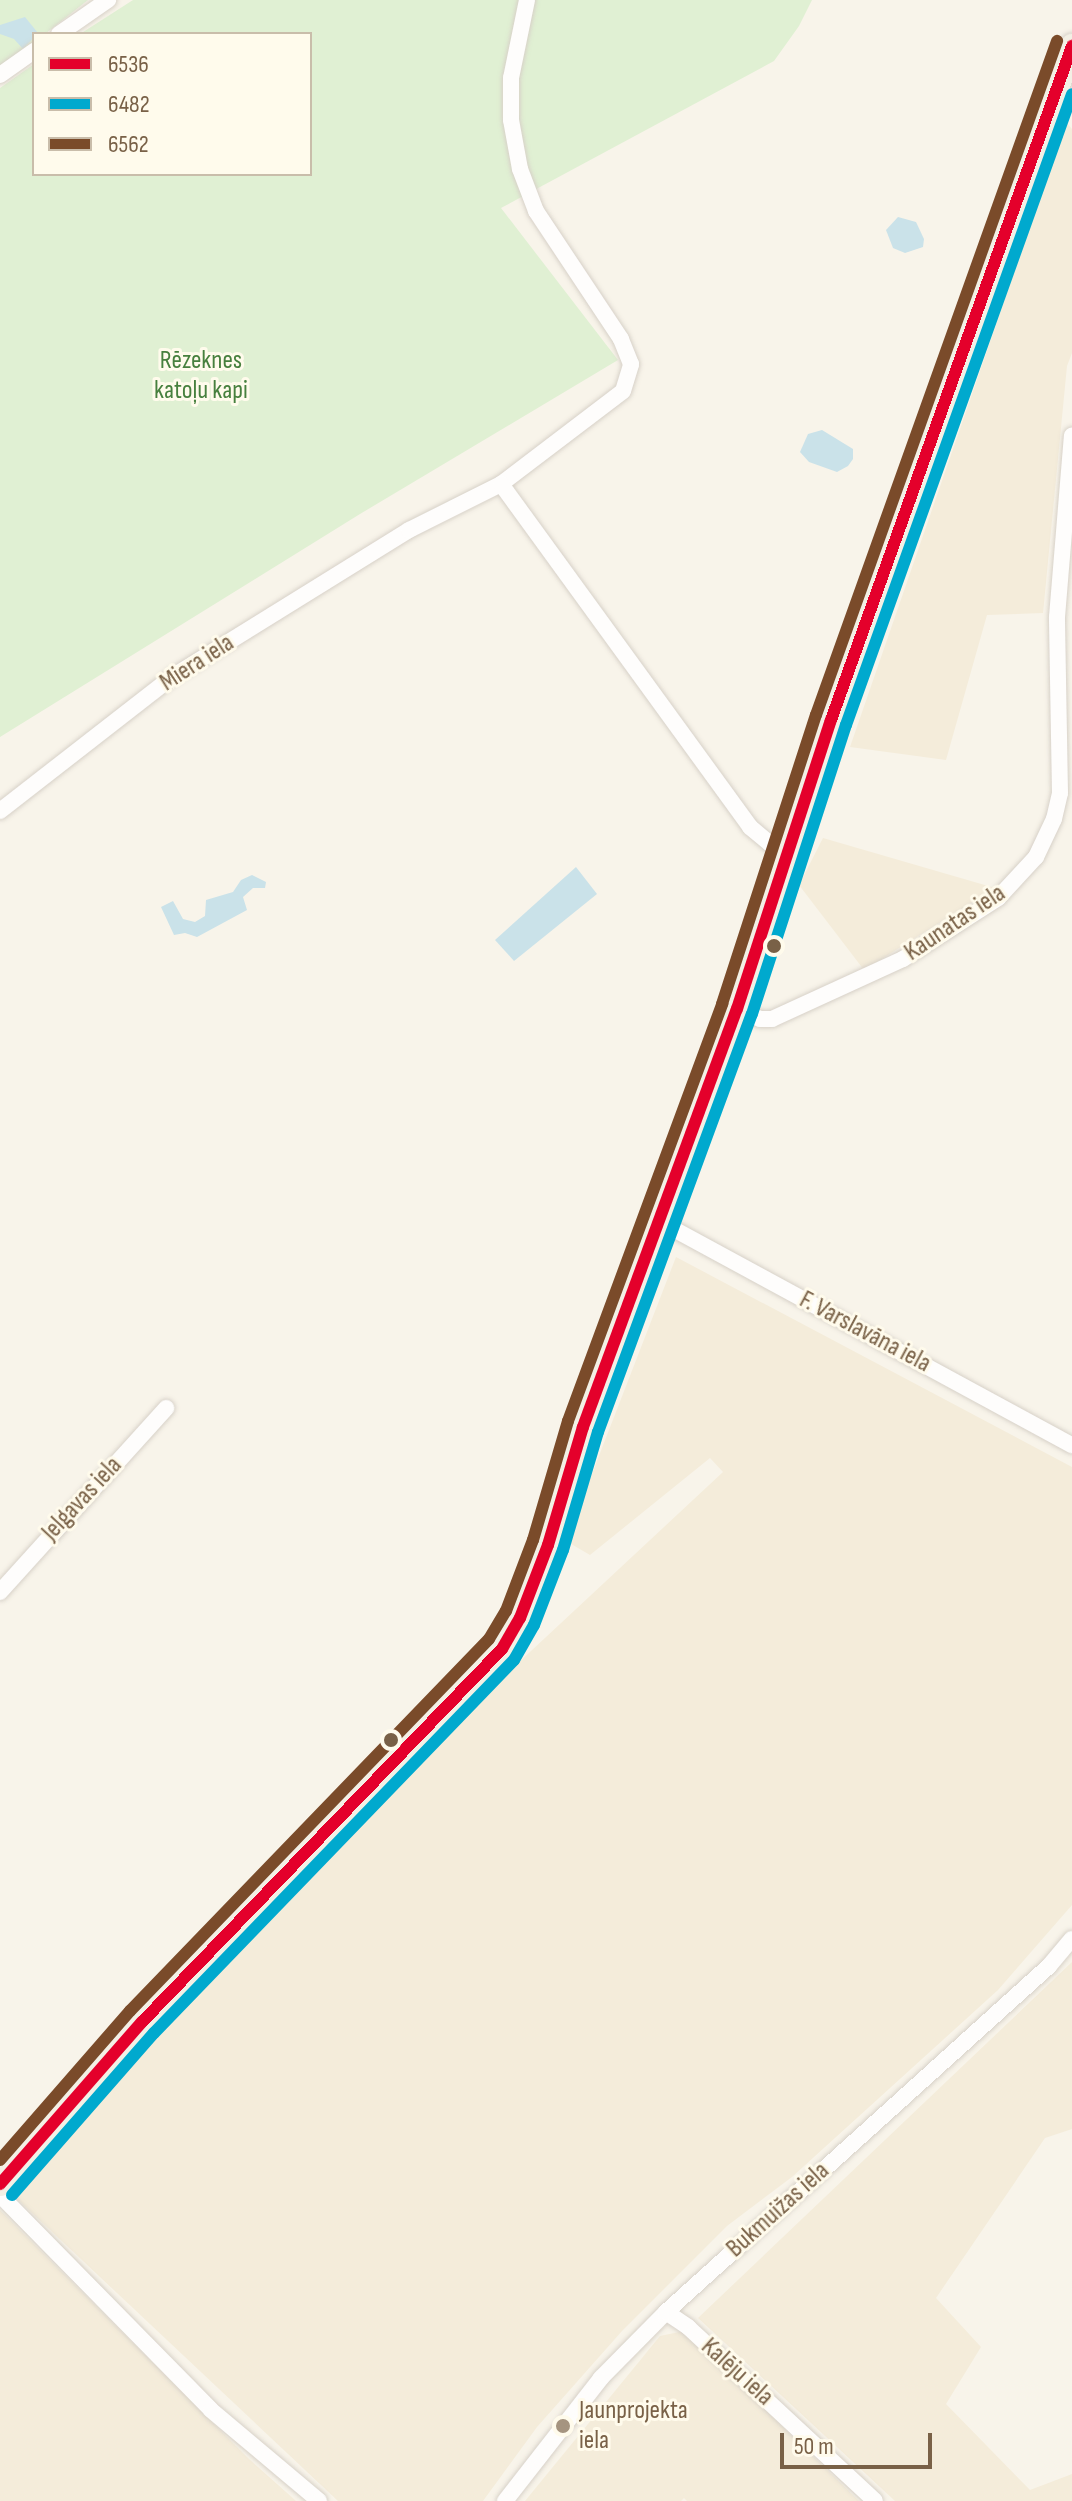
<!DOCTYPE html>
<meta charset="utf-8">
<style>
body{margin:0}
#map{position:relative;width:1072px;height:2501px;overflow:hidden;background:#f8f4ea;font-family:"Sofia Sans Condensed",sans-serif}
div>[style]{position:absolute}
.residential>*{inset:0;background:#f4ecda}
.green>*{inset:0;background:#e0f0d3}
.water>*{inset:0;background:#cae2e9}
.roads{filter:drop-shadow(0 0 2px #d7d1c8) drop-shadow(0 0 2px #d7d1c8)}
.minor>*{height:16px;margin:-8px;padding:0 8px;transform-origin:8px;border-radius:8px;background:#fefdfc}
.primary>*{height:24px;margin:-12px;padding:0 12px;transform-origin:12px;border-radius:12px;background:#f3f0e5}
.bus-1>*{height:12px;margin:-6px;padding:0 6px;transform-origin:6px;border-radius:6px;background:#e4002b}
.bus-2>*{height:12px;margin:-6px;padding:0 6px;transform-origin:6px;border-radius:6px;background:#00a9ce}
.bus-3>*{height:12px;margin:-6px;padding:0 6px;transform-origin:6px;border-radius:6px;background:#7a4b2a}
.dots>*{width:22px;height:22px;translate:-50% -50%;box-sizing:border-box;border:4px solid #fffbec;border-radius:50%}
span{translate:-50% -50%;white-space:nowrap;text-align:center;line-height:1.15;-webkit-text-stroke:6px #fffbec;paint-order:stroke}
.park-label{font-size:26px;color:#47803e}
.street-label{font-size:26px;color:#796147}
.poi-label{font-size:26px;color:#796147}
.left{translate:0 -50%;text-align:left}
.legend{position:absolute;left:32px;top:32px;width:280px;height:144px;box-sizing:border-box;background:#fffbec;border:2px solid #c9bdaa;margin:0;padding:10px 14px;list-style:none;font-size:24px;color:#796147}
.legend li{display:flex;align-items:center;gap:16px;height:40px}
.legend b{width:40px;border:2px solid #c9bdaa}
.scale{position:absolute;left:780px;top:2433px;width:152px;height:36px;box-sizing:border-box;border:4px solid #796147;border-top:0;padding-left:10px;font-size:24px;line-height:28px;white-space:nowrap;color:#796147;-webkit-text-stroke:6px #fffbec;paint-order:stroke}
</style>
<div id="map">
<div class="residential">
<div style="clip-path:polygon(1066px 122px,1072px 129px,1072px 353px,1067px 366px,1043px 613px,987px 615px,946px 760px,850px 747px)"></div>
<div style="clip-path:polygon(823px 838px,995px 888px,864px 970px,799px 885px)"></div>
<div style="clip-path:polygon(676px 1257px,1072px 1467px,1072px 1905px,998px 1990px,792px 2177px,727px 2226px,622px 2331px,537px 2427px,483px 2501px,338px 2501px,15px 2197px,247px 1933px,516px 1665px,723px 1472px,710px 1458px,590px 1555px,566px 1541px)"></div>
<div style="clip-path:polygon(1072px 1962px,1072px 2129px,1045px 2138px,936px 2298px,981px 2347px,946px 2404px,1030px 2490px,1072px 2474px,1072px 2501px,895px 2501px,698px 2318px)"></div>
<div style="clip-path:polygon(0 2210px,248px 2458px,296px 2501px,0 2501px)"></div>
<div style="clip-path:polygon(684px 2331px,859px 2501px,687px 2501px,684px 2498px,681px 2501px,525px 2501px,660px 2336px)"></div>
</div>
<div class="green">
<div style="clip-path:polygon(0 0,88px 0,45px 34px,34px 34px,34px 43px,0 67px)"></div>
<div style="clip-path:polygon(133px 0,812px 0,799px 26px,774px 61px,501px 208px,618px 360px,360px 514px,0 737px,0 88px,34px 64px,34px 174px,310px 174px,310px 34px,80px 34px)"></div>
</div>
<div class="water">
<div style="clip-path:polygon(25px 17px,38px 33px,23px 49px,14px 39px,0 34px,0 25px)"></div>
<div style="clip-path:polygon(898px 217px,916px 222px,924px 239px,923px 247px,905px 253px,893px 248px,886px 230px)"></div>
<div style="clip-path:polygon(822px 430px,853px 449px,853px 459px,848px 466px,837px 472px,809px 462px,800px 452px,808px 434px)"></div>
<div style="clip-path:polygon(576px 867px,597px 894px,514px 961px,495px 940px)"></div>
<div style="clip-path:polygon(252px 875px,266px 882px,265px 888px,253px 888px,243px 897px,247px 910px,197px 937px,185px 933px,174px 935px,161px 907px,173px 901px,183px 919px,195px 922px,205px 916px,206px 900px,233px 892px,241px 880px)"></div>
</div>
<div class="roads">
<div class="minor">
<div style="left:59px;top:34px;width:60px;rotate:-34.8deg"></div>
<div style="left:0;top:75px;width:42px;rotate:-35.2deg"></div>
<div style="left:501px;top:484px;width:153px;rotate:-37.3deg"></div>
<div style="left:623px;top:391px;width:28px;rotate:-73deg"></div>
<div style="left:631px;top:364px;width:27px;rotate:-112deg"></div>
<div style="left:621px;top:339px;width:154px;rotate:-123.6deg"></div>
<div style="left:536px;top:211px;width:45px;rotate:-110.9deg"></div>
<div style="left:520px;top:169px;width:50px;rotate:-100.4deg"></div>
<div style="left:511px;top:120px;width:42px;rotate:-90deg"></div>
<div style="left:511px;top:78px;width:80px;rotate:-78.4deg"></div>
<div style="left:0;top:811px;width:218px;rotate:-37.9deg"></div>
<div style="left:172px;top:677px;width:279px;rotate:-31.8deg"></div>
<div style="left:409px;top:530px;width:103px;rotate:-26.6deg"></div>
<div style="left:501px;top:484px;width:424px;rotate:54deg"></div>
<div style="left:750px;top:827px;width:26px;rotate:40deg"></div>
<div style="left:770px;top:844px;width:17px;rotate:24deg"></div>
<div style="left:737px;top:1009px;width:25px;rotate:23deg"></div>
<div style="left:760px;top:1019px;width:12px"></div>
<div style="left:772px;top:1019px;width:144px;rotate:-24.6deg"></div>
<div style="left:903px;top:959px;width:113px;rotate:-32.7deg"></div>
<div style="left:998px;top:898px;width:56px;rotate:-47.2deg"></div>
<div style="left:1036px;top:857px;width:42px;rotate:-64.7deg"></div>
<div style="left:1054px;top:819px;width:27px;rotate:-77deg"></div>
<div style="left:1060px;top:793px;width:176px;rotate:-91deg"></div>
<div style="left:1057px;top:617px;width:182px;rotate:-85.3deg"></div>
<div style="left:657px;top:1220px;width:472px;rotate:28.5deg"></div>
<div style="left:0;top:1592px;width:248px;rotate:-47.9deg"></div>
<div style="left:0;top:2195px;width:301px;rotate:45.5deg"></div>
<div style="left:211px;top:2410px;width:141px;rotate:40.1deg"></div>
<div style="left:666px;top:2312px;width:27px;rotate:34deg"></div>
<div style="left:688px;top:2327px;width:255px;rotate:42.9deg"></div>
<div style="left:505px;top:2501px;width:156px;rotate:-52deg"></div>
<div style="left:601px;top:2378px;width:93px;rotate:-45.4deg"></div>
<div style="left:666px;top:2312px;width:516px;rotate:-42.09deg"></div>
<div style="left:1049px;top:1966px;width:35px;rotate:-50deg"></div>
</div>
<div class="primary">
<div style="left:0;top:2184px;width:215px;rotate:-48.8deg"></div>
<div style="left:142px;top:2022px;width:485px;rotate:-46deg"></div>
<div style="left:479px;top:1673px;width:33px;rotate:-46deg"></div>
<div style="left:502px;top:1649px;width:36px;rotate:-60deg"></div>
<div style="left:520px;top:1618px;width:78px;rotate:-69deg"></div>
<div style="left:548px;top:1545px;width:123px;rotate:-73.5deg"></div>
<div style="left:583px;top:1427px;width:445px;rotate:-69.8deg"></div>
<div style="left:737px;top:1009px;width:304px;rotate:-72deg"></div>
<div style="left:831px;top:720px;width:716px;rotate:-70.32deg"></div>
</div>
</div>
<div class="bus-1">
<div style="left:0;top:2184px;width:215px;rotate:-48.8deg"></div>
<div style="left:142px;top:2022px;width:518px;rotate:-46.02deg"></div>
<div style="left:502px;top:1649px;width:36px;rotate:-60deg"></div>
<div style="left:520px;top:1618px;width:78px;rotate:-69deg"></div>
<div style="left:548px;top:1545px;width:123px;rotate:-73.5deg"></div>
<div style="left:583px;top:1427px;width:445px;rotate:-69.8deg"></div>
<div style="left:737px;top:1009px;width:304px;rotate:-72deg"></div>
<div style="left:831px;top:720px;width:716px;rotate:-70.32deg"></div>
</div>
<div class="bus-2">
<div style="left:12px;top:2195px;width:215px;rotate:-48.8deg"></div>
<div style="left:154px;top:2033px;width:518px;rotate:-46.02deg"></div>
<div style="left:514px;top:1660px;width:40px;rotate:-60.3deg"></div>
<div style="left:534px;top:1625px;width:80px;rotate:-68.9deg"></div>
<div style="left:563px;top:1550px;width:123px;rotate:-73.5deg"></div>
<div style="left:598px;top:1432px;width:445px;rotate:-69.8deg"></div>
<div style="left:752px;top:1014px;width:304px;rotate:-72deg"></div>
<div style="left:846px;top:725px;width:670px;rotate:-70.29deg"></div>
</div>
<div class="bus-3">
<div style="left:0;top:2160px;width:198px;rotate:-48.9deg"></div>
<div style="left:130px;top:2011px;width:517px;rotate:-46.02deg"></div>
<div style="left:489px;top:1639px;width:33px;rotate:-59deg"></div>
<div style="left:506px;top:1611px;width:76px;rotate:-69.2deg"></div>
<div style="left:533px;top:1540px;width:124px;rotate:-73.6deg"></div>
<div style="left:568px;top:1421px;width:445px;rotate:-69.7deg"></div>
<div style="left:722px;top:1004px;width:304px;rotate:-72deg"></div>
<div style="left:816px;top:715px;width:716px;rotate:-70.32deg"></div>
</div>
<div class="dots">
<div style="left:774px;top:946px;background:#796147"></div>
<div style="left:391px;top:1740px;background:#796147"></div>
<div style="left:563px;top:2426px;background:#a59480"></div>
</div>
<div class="park-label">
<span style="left:201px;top:376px">Rēzeknes<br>katoļu kapi</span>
</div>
<div class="street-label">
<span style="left:197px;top:663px;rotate:-33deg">Miera iela</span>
<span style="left:955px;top:923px;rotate:-34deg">Kaunatas iela</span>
<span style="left:865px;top:1332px;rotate:28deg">F. Varslavāna iela</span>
<span style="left:82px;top:1499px;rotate:-47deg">Jelgavas iela</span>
<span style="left:778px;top:2210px;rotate:-42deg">Bukmuižas iela</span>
<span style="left:737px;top:2372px;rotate:42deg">Kalēju iela</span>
</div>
<div class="poi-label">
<span class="left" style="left:579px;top:2426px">Jaunprojekta<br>iela</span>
</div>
<ul class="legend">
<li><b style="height:10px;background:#e4002b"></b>6536</li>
<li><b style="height:10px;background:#00a9ce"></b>6482</li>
<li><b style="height:10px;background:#7a4b2a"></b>6562</li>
</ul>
<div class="scale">50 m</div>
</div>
